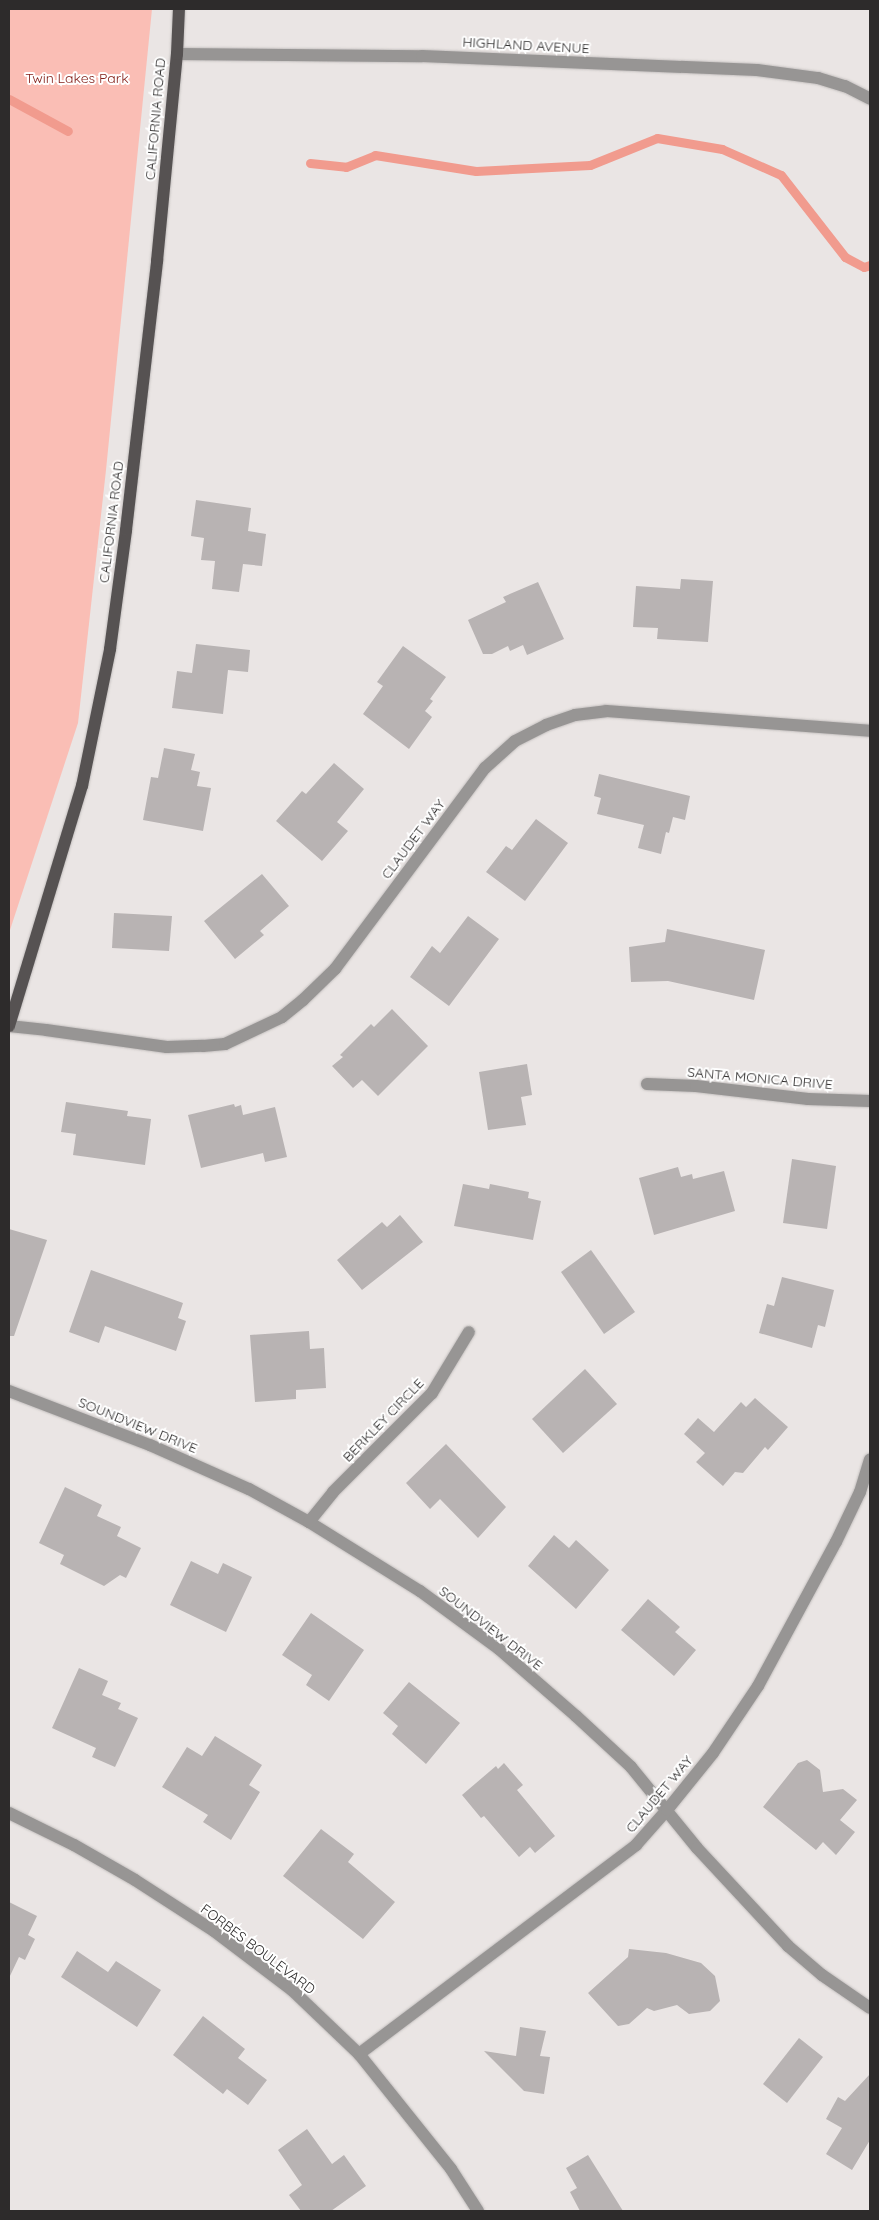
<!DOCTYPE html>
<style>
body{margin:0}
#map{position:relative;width:879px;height:2220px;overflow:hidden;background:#eae5e4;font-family:Quicksand,sans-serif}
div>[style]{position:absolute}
.green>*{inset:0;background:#fabeb5}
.stream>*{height:9px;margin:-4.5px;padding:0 4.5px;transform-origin:4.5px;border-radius:4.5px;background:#f19b8e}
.building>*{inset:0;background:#b8b3b3}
.roads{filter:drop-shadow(0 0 1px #c4c0bf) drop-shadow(0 0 1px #c4c0bf)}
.minor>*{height:12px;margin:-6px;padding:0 6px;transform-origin:6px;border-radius:6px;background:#979594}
.major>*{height:12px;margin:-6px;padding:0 6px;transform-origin:6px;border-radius:6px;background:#565252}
span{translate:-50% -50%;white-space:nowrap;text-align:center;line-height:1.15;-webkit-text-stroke:4px #fff;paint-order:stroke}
.street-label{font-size:14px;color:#2d2b2b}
.park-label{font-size:14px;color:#84211a}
.frame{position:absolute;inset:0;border:10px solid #2d2b2b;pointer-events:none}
</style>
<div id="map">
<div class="green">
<div style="clip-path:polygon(9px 9px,152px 9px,106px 470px,78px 723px,9px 933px)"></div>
</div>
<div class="stream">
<div style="left:9px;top:99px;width:67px;rotate:28.5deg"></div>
<div style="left:310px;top:163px;width:36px;rotate:6deg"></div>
<div style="left:346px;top:167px;width:31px;rotate:-22deg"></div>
<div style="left:375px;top:155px;width:102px;rotate:9deg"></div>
<div style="left:476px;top:171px;width:114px;rotate:-3deg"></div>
<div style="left:590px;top:165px;width:72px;rotate:-21.9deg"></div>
<div style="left:657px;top:138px;width:66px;rotate:9.6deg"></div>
<div style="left:722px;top:149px;width:64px;rotate:23.8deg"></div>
<div style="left:781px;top:175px;width:104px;rotate:52deg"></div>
<div style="left:845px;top:257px;width:21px;rotate:28deg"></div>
<div style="left:864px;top:267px;width:6px;rotate:-18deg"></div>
</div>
<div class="building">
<div style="clip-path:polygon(196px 500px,251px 508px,248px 531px,266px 534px,262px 566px,243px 564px,239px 592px,212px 589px,215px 561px,201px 560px,204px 538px,191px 536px)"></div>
<div style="clip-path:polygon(681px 579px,713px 581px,708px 642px,657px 639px,658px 628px,633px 627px,636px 586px,680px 589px)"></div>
<div style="clip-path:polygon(538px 582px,564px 639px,527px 655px,523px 645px,510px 651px,508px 646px,492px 654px,483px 654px,468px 620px,506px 602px,503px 597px)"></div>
<div style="clip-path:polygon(196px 644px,250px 650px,248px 672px,228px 670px,223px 714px,172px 708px,177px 671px,192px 673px)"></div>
<div style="clip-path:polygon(403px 646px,446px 677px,430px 699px,433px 701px,425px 711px,432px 717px,409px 749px,363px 714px,383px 686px,377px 682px)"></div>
<div style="clip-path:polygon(164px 748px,195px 754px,191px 770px,200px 772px,197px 786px,211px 788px,203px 831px,143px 820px,151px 777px,158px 778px)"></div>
<div style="clip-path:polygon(334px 763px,364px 789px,337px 822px,348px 831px,322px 861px,276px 821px,302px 791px,306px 794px)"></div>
<div style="clip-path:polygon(599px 774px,690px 796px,685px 820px,673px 817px,669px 833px,666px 832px,661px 854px,638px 848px,644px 825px,597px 814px,601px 798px,594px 796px)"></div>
<div style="clip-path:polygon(536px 819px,568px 843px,525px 901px,486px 872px,506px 846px,512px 850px)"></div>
<div style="clip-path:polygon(262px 874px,289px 906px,260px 931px,264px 935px,235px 959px,204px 921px)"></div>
<div style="clip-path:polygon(114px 913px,172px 916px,169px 951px,112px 948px)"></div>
<div style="clip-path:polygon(468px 916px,499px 939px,449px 1006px,410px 977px,432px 946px,440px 953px)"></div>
<div style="clip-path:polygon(667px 929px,765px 950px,754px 1000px,668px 981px,631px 982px,629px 947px,665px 942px)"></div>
<div style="clip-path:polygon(392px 1009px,428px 1046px,378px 1096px,362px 1080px,353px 1088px,332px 1066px,343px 1057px,340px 1055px,371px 1024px,374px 1027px)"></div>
<div style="clip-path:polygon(527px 1064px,532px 1095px,521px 1097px,526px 1125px,488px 1130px,479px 1072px)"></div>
<div style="clip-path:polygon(66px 1102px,128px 1111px,127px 1116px,151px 1119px,145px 1165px,73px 1155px,76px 1134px,61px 1132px)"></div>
<div style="clip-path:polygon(234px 1104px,235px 1107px,241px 1105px,243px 1115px,275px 1107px,287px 1157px,265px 1162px,263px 1153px,201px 1168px,188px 1115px)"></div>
<div style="clip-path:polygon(792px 1159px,836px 1166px,827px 1229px,783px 1223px)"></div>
<div style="clip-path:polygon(678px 1167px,681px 1177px,692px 1174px,693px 1179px,724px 1171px,735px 1211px,654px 1235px,639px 1178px)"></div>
<div style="clip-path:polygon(463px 1184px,489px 1189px,490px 1184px,529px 1192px,528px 1198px,541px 1201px,533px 1240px,454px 1226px)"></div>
<div style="clip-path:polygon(400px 1215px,423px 1242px,362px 1290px,337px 1260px,382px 1222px,387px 1227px)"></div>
<div style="clip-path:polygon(9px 1229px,47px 1240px,14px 1336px,9px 1336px)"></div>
<div style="clip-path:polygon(591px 1250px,635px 1312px,604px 1334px,561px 1272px)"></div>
<div style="clip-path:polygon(91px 1270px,183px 1303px,178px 1318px,186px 1321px,176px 1351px,105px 1326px,99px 1343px,69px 1332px)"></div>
<div style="clip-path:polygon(782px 1277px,834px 1290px,825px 1327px,818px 1325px,812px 1348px,759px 1333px,767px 1304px,774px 1306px)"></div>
<div style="clip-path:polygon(309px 1331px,310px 1349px,324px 1348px,326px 1388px,296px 1390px,296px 1399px,255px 1402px,250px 1335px)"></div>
<div style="clip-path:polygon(585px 1369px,617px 1404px,563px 1453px,532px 1419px)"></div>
<div style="clip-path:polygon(755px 1398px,788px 1427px,768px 1450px,765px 1447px,743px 1473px,735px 1472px,723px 1486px,696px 1462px,705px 1453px,684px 1434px,698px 1418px,714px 1432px,741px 1402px,746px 1407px)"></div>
<div style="clip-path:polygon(446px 1444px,506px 1507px,478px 1538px,440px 1499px,430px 1509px,406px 1483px)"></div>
<div style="clip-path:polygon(65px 1487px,102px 1505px,97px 1516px,121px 1527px,117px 1536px,141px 1548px,126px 1578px,120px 1575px,104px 1586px,60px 1564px,64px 1555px,39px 1543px)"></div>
<div style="clip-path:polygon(554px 1535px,569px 1548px,576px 1540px,609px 1570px,576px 1609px,528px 1566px)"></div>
<div style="clip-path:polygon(191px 1561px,218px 1574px,223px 1563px,252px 1577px,226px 1632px,170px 1605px)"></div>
<div style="clip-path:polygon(648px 1599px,680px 1627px,675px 1632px,696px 1650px,674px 1676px,621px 1630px)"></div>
<div style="clip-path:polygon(311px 1613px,364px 1650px,329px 1701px,306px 1685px,312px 1675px,282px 1655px)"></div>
<div style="clip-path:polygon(79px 1668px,108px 1681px,102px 1695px,121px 1703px,118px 1709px,138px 1718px,115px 1767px,92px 1757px,96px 1748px,52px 1728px)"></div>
<div style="clip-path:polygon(409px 1682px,460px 1723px,426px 1764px,392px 1734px,398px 1726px,383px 1713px)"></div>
<div style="clip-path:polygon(215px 1736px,262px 1765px,249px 1785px,260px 1792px,231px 1840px,203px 1822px,208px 1815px,162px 1787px,187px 1747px,202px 1756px)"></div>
<div style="clip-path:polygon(807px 1760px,820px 1770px,823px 1792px,843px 1789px,857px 1800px,840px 1820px,855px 1832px,836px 1855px,823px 1842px,816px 1850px,763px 1807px,798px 1763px)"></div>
<div style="clip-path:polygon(504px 1763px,523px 1785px,517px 1790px,555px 1836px,535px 1853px,530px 1847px,519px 1857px,484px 1816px,481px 1818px,462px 1795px,496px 1766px,498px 1769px)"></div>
<div style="clip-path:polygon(321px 1829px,354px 1854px,348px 1862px,395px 1902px,363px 1939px,283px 1876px)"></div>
<div style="clip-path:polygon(9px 1902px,37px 1916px,28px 1935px,35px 1939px,25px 1960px,19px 1957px,9px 1978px)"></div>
<div style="clip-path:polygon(629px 1949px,666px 1953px,701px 1963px,715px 1976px,720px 2001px,710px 2011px,689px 2014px,677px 2005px,654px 2011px,647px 2008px,629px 2024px,618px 2026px,588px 1993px,628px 1957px)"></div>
<div style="clip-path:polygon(77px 1951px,108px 1972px,116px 1961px,161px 1990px,137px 2027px,61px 1977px)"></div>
<div style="clip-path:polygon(203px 2016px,245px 2049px,238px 2058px,267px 2080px,248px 2105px,227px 2089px,223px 2094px,173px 2055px)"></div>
<div style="clip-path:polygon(520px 2027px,546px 2031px,540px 2056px,550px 2057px,544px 2094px,524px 2091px,484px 2051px,516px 2056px)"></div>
<div style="clip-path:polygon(799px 2038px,823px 2057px,787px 2103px,763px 2084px)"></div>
<div style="clip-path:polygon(870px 2074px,870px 2140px,852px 2170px,826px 2154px,842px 2128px,826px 2119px,838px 2097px,845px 2101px)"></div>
<div style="clip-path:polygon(307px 2129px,332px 2164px,344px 2155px,366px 2186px,331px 2211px,301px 2211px,289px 2195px,302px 2185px,278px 2150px)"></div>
<div style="clip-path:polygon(588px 2155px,623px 2211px,580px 2211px,570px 2192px,577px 2188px,566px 2168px)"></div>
</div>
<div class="roads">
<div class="minor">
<div style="left:177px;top:54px;width:245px;rotate:0.5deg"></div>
<div style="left:422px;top:56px;width:335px;rotate:2.4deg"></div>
<div style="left:757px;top:70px;width:62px;rotate:7.5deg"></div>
<div style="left:818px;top:78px;width:28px;rotate:17deg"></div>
<div style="left:845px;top:86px;width:28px;rotate:27deg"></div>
<div style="left:9px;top:1026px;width:37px;rotate:6deg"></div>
<div style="left:46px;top:1030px;width:122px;rotate:8deg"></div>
<div style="left:167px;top:1047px;width:36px;rotate:-2deg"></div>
<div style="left:203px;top:1046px;width:22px;rotate:-5deg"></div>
<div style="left:225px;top:1044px;width:63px;rotate:-25.3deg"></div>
<div style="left:282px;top:1017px;width:27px;rotate:-39deg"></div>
<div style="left:303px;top:1000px;width:45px;rotate:-44.1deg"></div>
<div style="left:335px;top:969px;width:251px;rotate:-53.3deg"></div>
<div style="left:485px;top:768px;width:40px;rotate:-42deg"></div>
<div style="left:515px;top:741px;width:35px;rotate:-27deg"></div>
<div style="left:546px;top:725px;width:31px;rotate:-19deg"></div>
<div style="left:575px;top:715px;width:31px;rotate:-7deg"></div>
<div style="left:606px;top:711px;width:265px;rotate:4.3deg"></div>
<div style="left:647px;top:1084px;width:49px;rotate:2.3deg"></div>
<div style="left:696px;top:1086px;width:113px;rotate:6.6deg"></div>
<div style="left:808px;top:1099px;width:62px;rotate:1.8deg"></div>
<div style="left:9px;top:1391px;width:151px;rotate:21deg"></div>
<div style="left:150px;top:1445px;width:108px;rotate:24deg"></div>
<div style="left:249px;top:1489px;width:68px;rotate:28.8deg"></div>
<div style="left:309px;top:1522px;width:131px;rotate:31.9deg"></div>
<div style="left:420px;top:1591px;width:98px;rotate:36.3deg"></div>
<div style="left:499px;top:1649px;width:102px;rotate:41deg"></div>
<div style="left:576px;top:1716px;width:75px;rotate:42.8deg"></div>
<div style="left:631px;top:1767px;width:104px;rotate:50.8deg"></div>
<div style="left:697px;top:1848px;width:134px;rotate:47.1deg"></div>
<div style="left:788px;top:1946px;width:45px;rotate:40.5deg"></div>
<div style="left:822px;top:1975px;width:58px;rotate:34.5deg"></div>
<div style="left:309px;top:1522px;width:38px;rotate:-51deg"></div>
<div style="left:333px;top:1492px;width:140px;rotate:-45deg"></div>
<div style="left:432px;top:1393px;width:71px;rotate:-58.8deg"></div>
<div style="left:9px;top:1813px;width:72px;rotate:26.2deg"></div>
<div style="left:74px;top:1845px;width:70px;rotate:29.8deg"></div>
<div style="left:135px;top:1880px;width:94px;rotate:32.8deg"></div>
<div style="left:214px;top:1931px;width:98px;rotate:37.1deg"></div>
<div style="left:292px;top:1990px;width:93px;rotate:43.7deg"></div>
<div style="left:359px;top:2054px;width:147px;rotate:51.3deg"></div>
<div style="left:451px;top:2169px;width:50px;rotate:57.3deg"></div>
<div style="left:359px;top:2054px;width:347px;rotate:-37deg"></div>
<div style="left:636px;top:1845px;width:47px;rotate:-48.5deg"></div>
<div style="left:667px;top:1810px;width:73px;rotate:-51.1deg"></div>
<div style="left:713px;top:1753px;width:81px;rotate:-56.1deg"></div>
<div style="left:758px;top:1686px;width:164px;rotate:-61.6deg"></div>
<div style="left:836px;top:1542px;width:55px;rotate:-64.4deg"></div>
<div style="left:860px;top:1492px;width:34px;rotate:-73deg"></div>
</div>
<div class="major">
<div style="left:9px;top:1026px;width:251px;rotate:-73.1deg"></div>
<div style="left:82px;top:786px;width:140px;rotate:-78.4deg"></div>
<div style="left:110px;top:649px;width:120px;rotate:-82.3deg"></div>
<div style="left:126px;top:530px;width:271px;rotate:-83.4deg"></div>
<div style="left:157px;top:261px;width:208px;rotate:-84.5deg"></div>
<div style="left:177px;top:54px;width:45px;rotate:-87.5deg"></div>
</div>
</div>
<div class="street-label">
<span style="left:526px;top:45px;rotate:3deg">HIGHLAND AVENUE</span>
<span style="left:155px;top:119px;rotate:-85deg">CALIFORNIA ROAD</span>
<span style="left:111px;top:522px;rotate:-83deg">CALIFORNIA ROAD</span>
<span style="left:413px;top:839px;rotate:-53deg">CLAUDET WAY</span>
<span style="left:760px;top:1078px;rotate:5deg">SANTA MONICA DRIVE</span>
<span style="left:383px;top:1420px;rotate:-46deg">BERKLEY CIRCLE</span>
<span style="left:138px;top:1425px;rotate:22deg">SOUNDVIEW DRIVE</span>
<span style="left:491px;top:1628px;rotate:38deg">SOUNDVIEW DRIVE</span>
<span style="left:659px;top:1794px;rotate:-50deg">CLAUDET WAY</span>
<span style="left:258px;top:1949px;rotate:37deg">FORBES BOULEVARD</span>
</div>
<div class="park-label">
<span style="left:77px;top:78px">Twin Lakes Park</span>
</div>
<div class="frame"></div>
</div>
